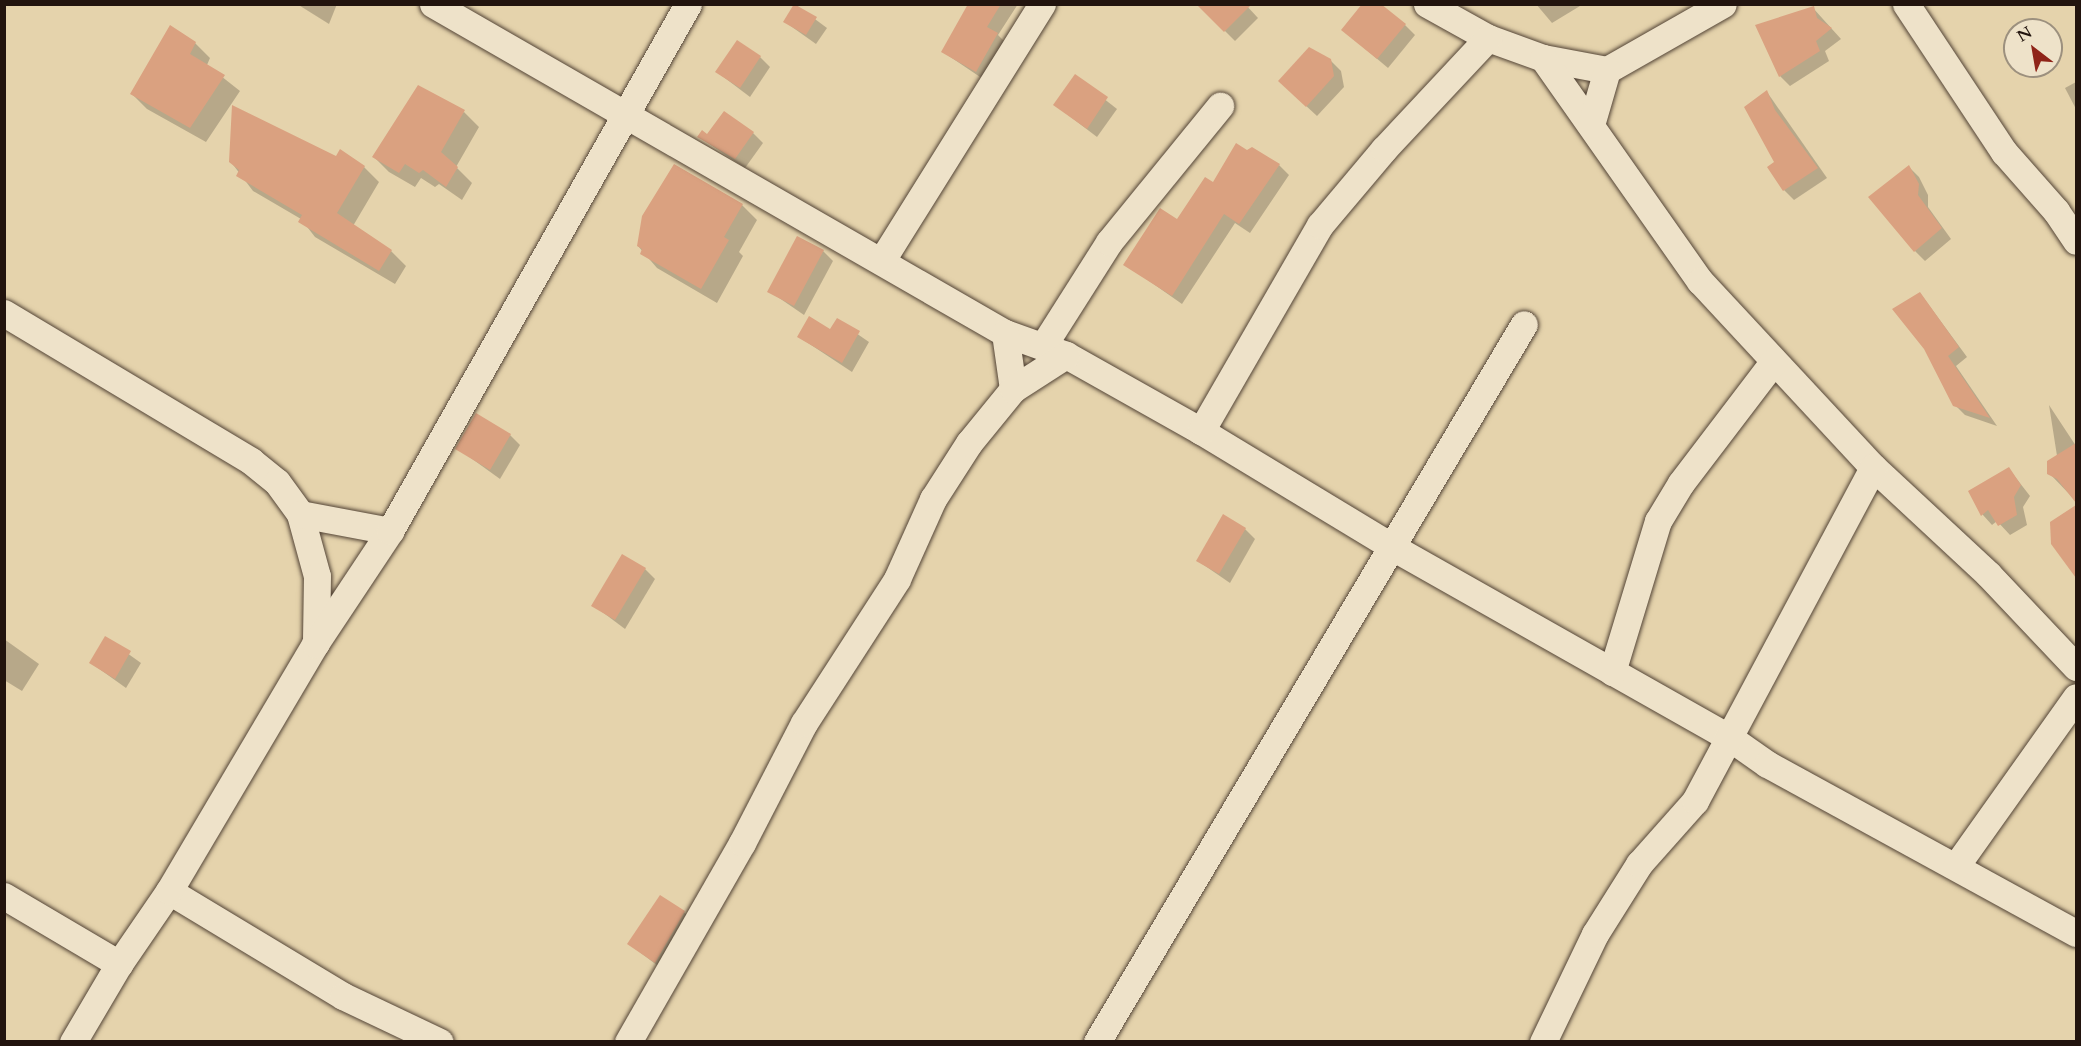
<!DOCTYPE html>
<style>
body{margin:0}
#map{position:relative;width:2081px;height:1046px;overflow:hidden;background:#e5d3ac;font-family:Cardo,serif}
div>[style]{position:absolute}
.shadow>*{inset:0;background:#0003}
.building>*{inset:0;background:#daa180}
.roads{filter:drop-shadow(0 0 2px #534436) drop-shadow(0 0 2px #534436)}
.minor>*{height:27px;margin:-13.5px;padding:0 13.5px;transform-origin:13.5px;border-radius:13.5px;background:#eee2c9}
span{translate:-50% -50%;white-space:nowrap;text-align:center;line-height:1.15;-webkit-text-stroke:6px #eee2c9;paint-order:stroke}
.frame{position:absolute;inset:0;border:6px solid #22140e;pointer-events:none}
.north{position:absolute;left:2003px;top:18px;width:60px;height:60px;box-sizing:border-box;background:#eee2c9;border:2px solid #9c907e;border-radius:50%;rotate:329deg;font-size:16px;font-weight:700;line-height:24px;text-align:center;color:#22140e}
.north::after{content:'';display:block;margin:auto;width:21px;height:27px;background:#8f2418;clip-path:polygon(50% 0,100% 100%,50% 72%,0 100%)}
</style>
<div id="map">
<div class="shadow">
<div style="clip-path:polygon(297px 4px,337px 4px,329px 24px)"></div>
<div style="clip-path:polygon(970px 4px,1018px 4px,998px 35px,1007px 44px,986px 81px,943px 52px)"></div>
<div style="clip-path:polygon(1198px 4px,1245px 4px,1258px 18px,1235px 41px)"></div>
<div style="clip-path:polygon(1536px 4px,1579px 4px,1580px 6px,1552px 23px)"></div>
<div style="clip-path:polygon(796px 5px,827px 28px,816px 44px,785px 22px)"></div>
<div style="clip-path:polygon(1813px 8px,1841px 39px,1825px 51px,1829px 61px,1790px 86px,1780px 76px)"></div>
<div style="clip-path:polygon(1405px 25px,1415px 35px,1388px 68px,1343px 30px)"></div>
<div style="clip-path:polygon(195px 43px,210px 58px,207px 65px,240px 91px,206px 142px,147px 109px,132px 94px)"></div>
<div style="clip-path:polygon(760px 57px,770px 67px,750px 97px,717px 72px)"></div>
<div style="clip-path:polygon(1330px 60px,1341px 71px,1344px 87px,1317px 116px,1290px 91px)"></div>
<div style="clip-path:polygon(1075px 76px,1117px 109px,1097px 137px,1055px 105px)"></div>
<div style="clip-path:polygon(2076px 82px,2076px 109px,2065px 88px)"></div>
<div style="clip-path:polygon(1767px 92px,1827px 178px,1794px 200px,1784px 190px,1776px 162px)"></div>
<div style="clip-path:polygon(464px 112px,479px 127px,456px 167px,472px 183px,462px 200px,439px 184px,435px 187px,421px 178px,415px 187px,389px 172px,374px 157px)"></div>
<div style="clip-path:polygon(753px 133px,763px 143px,745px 168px,699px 137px)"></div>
<div style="clip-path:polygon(231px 162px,364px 167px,379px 182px,353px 226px,391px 251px,406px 266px,395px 284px,315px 237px,301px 219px,253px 191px)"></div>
<div style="clip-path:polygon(1279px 165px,1289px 175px,1250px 233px,1235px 223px,1182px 304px,1125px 264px,1177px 221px)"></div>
<div style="clip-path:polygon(1909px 167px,1919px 177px,1928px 195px,1928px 207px,1951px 239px,1925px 261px,1915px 251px)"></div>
<div style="clip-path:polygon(742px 205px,757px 220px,739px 252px,743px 256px,717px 303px,657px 268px,638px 246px)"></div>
<div style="clip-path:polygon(823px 251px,833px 261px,804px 315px,769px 291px)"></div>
<div style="clip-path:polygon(1920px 293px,1967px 357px,1956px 366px,1997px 426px,1965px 415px,1955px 405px)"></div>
<div style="clip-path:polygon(837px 320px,869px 342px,852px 372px,799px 337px,831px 331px)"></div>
<div style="clip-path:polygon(2049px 405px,2076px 446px,2076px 501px,2049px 473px,2057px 456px)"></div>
<div style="clip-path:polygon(510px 435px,520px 445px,500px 479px,457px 448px)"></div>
<div style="clip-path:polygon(2009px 469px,2030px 496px,2023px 507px,2027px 525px,2010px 535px,1997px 521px,1992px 525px,1983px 515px,1970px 491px)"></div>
<div style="clip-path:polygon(2069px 511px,2076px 518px,2076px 574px,2053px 544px)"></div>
<div style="clip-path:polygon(1245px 529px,1255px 539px,1230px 583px,1198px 561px)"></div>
<div style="clip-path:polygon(645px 569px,655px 579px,625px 629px,593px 605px)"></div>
<div style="clip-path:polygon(106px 638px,141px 663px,126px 688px,91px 663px)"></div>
<div style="clip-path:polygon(4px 639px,39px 664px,22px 691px,4px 680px)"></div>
<div style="clip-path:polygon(684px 912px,694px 922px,666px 972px,629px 944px)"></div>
</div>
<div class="building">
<div style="clip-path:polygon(794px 4px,817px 17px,806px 35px,783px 22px)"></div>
<div style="clip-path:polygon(968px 4px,1001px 4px,987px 27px,998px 33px,976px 72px,941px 52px)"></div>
<div style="clip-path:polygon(1196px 4px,1252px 4px,1224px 32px)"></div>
<div style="clip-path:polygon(1362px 4px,1381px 4px,1406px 24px,1377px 59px,1341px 30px)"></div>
<div style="clip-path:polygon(1814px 6px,1817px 18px,1832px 28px,1816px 41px,1820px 51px,1779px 77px,1755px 25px)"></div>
<div style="clip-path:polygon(170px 25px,196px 42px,190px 54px,225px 75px,190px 128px,130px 94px)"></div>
<div style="clip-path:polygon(737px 40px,761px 56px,740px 88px,715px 72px)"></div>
<div style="clip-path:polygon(1309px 47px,1331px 59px,1334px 76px,1306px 107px,1278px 81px)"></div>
<div style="clip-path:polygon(1075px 74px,1108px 97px,1087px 129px,1053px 105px)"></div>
<div style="clip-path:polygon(418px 85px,465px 110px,441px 152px,458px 167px,446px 187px,423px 170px,419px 173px,405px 164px,399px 173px,372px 157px)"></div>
<div style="clip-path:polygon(1767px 90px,1775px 110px,1818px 168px,1783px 191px,1767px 167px,1774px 162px,1744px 107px)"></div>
<div style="clip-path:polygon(232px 105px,336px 156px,340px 149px,365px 166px,337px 213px,392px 250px,379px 271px,298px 222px,302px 215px,236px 176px,239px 170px,229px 162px)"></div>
<div style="clip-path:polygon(724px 111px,754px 132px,735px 159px,697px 137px,702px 130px,707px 134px)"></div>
<div style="clip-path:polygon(1236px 143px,1247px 150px,1252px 147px,1280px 164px,1239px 224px,1224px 214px,1172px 296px,1123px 265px,1160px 208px,1177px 219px,1205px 177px,1213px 182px)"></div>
<div style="clip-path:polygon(674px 164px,743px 204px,724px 237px,729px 240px,701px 289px,640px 254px,642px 249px,637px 246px,642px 216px)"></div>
<div style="clip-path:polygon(1909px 165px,1919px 184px,1918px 195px,1942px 228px,1914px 252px,1868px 197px)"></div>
<div style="clip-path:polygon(797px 236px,824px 250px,794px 306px,767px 292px)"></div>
<div style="clip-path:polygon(1920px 292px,1959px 347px,1948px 356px,1990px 418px,1953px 406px,1924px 349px,1892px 309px)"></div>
<div style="clip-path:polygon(809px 316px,830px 329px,837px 318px,860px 331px,842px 363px,797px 337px)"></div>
<div style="clip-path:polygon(476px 413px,511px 434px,490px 470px,455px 449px)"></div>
<div style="clip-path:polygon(2076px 443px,2076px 503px,2057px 479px,2047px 474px,2047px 461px)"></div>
<div style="clip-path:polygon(2009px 467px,2021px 485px,2014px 497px,2017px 515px,1998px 526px,1988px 510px,1981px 516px,1968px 491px)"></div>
<div style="clip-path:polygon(2076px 505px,2076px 578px,2051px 544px,2050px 522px)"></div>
<div style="clip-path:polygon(1223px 514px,1246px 528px,1219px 574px,1196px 561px)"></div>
<div style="clip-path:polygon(622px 554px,646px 568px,615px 620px,591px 606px)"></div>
<div style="clip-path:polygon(105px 636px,131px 651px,115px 679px,89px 663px)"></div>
<div style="clip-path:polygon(660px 895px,685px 911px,655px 963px,627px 944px)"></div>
</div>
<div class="roads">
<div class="minor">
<div style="left:433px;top:4px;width:660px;rotate:29.91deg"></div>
<div style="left:1005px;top:333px;width:65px;rotate:19.8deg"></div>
<div style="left:1066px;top:355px;width:155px;rotate:29.4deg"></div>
<div style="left:1201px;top:431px;width:226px;rotate:31.2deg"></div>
<div style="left:1394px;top:548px;width:386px;rotate:29.5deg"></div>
<div style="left:1730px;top:738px;width:45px;rotate:35.1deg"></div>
<div style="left:1767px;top:764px;width:352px;rotate:28.7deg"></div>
<div style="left:1427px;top:4px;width:70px;rotate:29.1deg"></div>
<div style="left:1488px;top:38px;width:59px;rotate:20deg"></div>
<div style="left:1543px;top:58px;width:65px;rotate:10.6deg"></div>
<div style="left:1607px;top:70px;width:133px;rotate:-29.6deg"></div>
<div style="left:1906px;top:4px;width:178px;rotate:56.5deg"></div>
<div style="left:2004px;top:152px;width:79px;rotate:48.6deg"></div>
<div style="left:2056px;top:211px;width:36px;rotate:56deg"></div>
<div style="left:1543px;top:58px;width:273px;rotate:54.9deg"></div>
<div style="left:1700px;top:281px;width:254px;rotate:47.1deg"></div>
<div style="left:1873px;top:467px;width:157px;rotate:42.9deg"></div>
<div style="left:1988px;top:574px;width:128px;rotate:46.6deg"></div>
<div style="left:1591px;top:125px;width:57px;rotate:-73.8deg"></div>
<div style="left:882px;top:260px;width:302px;rotate:-58deg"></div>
<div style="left:4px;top:313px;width:288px;rotate:30.9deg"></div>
<div style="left:251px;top:461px;width:33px;rotate:39deg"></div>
<div style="left:277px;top:482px;width:39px;rotate:54deg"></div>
<div style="left:300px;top:514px;width:64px;rotate:74.7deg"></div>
<div style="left:317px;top:576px;width:67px;rotate:90.9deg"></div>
<div style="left:1005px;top:333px;width:57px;rotate:81.9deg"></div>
<div style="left:1043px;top:346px;width:123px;rotate:-57.6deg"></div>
<div style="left:1109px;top:242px;width:176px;rotate:-50.8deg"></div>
<div style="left:1201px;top:431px;width:238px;rotate:-60deg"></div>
<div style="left:1320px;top:225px;width:99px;rotate:-49.9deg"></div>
<div style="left:1384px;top:149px;width:152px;rotate:-46.9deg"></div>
<div style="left:300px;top:514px;width:92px;rotate:10.7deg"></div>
<div style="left:1612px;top:672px;width:158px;rotate:-73.1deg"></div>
<div style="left:1658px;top:521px;width:44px;rotate:-58.8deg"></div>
<div style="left:1681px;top:483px;width:153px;rotate:-52.7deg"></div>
<div style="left:1956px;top:866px;width:207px;rotate:-54.6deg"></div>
<div style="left:169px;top:891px;width:203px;rotate:31.1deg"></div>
<div style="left:343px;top:996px;width:107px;rotate:25.4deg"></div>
<div style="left:4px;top:896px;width:134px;rotate:30.6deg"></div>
<div style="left:73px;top:1042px;width:91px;rotate:-59.5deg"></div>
<div style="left:119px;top:964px;width:88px;rotate:-55.6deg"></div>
<div style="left:169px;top:891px;width:287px;rotate:-59.4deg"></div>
<div style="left:315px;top:644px;width:136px;rotate:-56.4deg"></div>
<div style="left:390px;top:531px;width:605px;rotate:-60.51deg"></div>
<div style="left:628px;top:1042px;width:229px;rotate:-60.2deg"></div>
<div style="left:742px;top:843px;width:135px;rotate:-62.7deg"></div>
<div style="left:804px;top:723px;width:171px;rotate:-57.1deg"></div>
<div style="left:897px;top:579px;width:88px;rotate:-65.8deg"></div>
<div style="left:933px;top:499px;width:67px;rotate:-57.3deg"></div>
<div style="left:969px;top:443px;width:70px;rotate:-50.8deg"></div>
<div style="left:1013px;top:389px;width:63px;rotate:-32.7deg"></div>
<div style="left:1097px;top:1042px;width:835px;rotate:-59.26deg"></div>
<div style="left:1543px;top:1042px;width:120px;rotate:-64.3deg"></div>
<div style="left:1595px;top:934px;width:83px;rotate:-57.8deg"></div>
<div style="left:1639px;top:864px;width:84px;rotate:-48.4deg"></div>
<div style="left:1695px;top:801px;width:378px;rotate:-61.9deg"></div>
</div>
</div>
<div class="frame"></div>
<div class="north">N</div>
</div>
